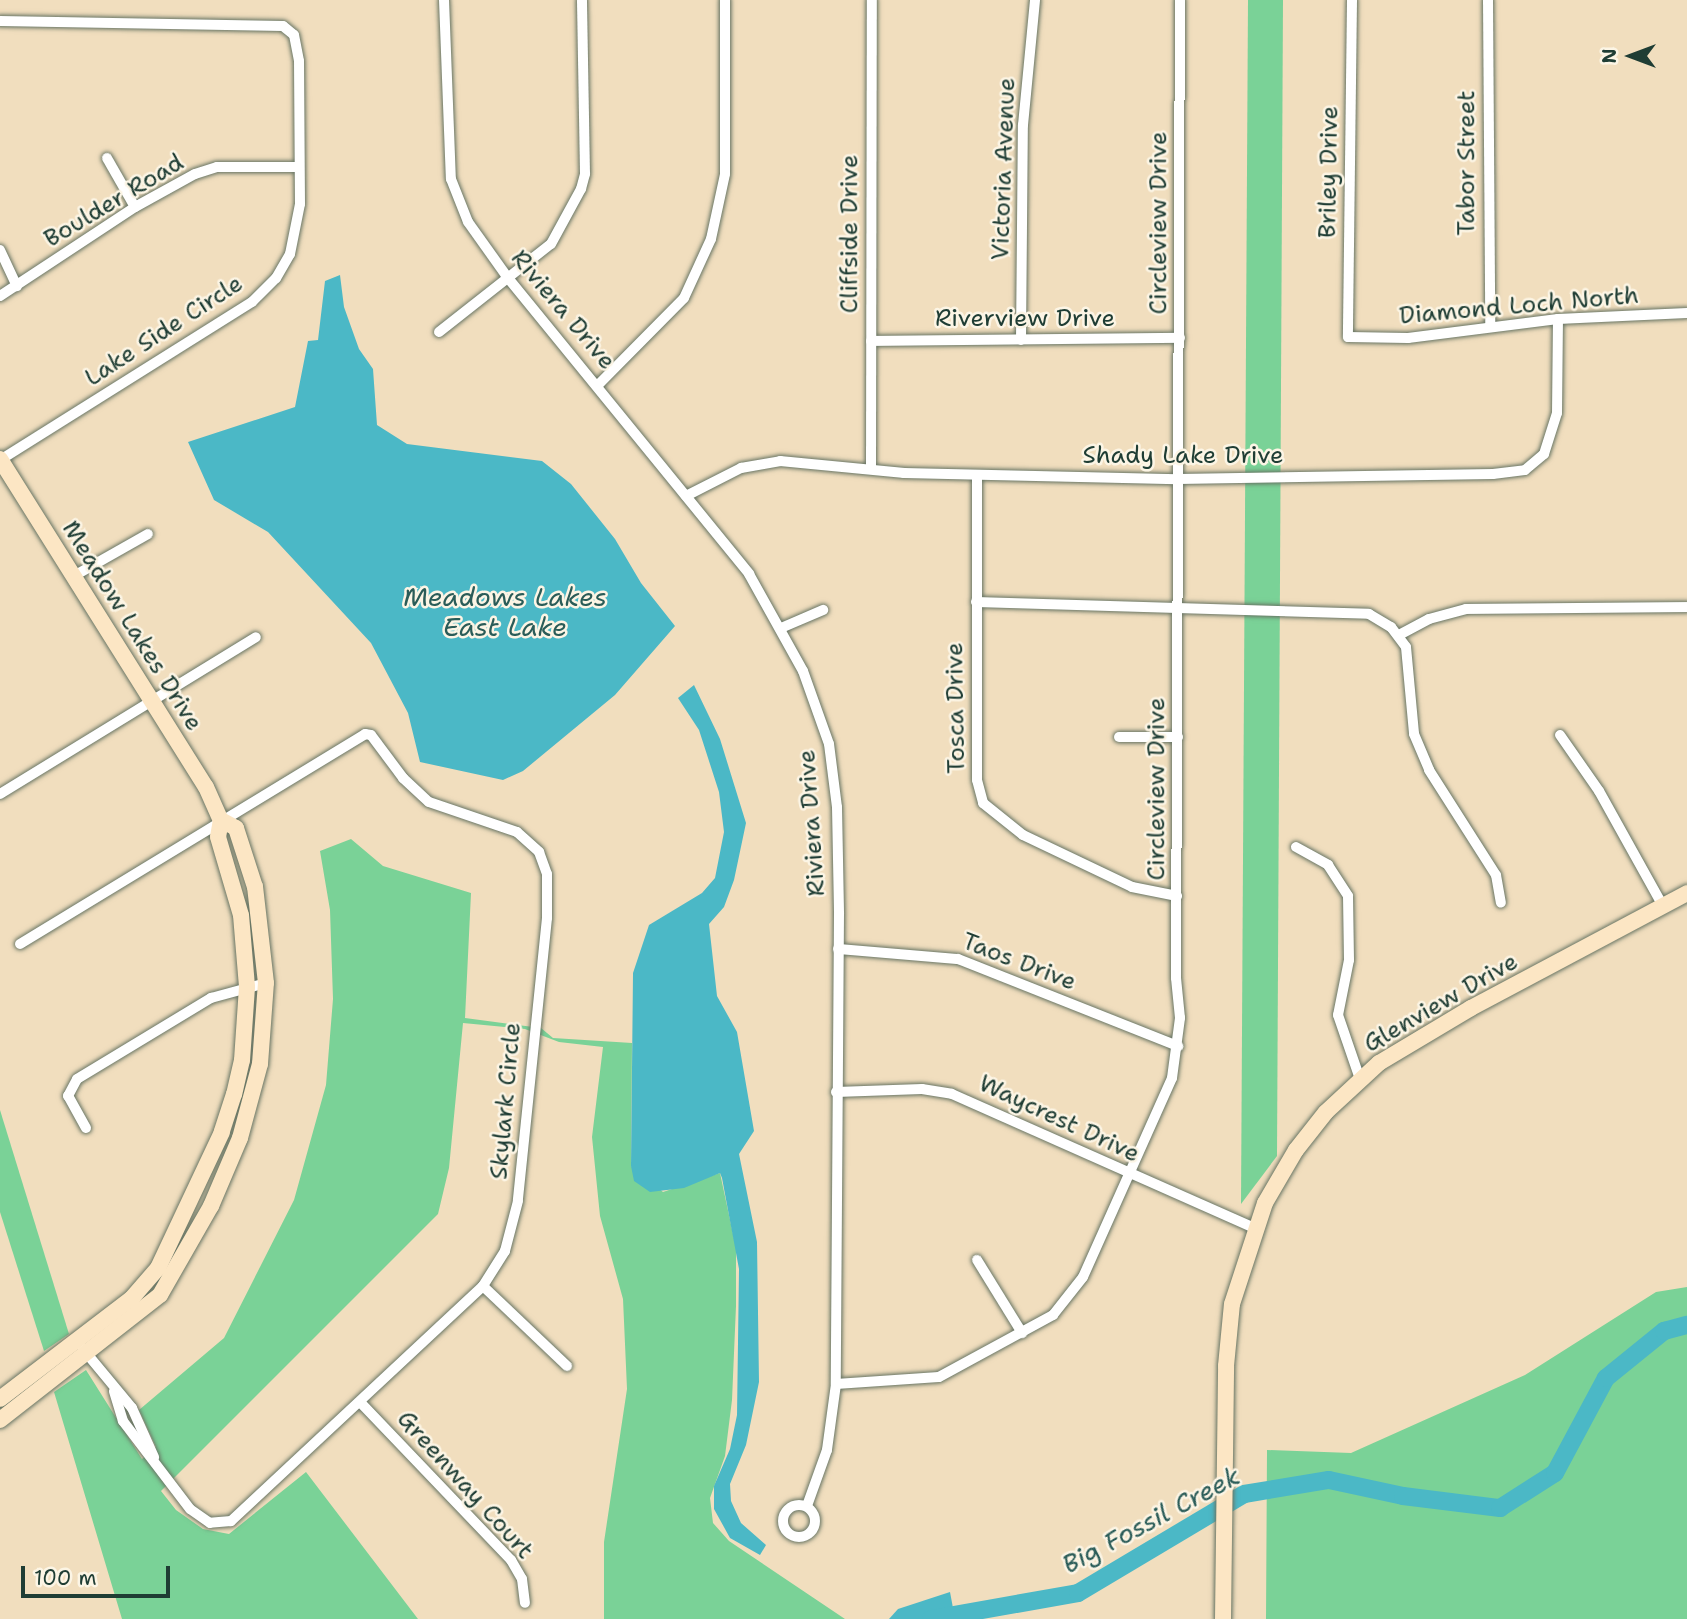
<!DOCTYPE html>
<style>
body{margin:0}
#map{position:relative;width:1687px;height:1619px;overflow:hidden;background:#f1debe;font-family:"Shantell Sans",sans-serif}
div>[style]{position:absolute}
.green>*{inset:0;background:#7ad297}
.water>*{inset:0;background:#4bb8c6}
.river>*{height:18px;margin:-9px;padding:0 9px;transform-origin:9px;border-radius:9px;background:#4bb8c6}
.roads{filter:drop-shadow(0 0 2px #687564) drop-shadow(0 0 2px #687564)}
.street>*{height:10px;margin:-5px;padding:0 5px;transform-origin:5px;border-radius:5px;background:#fff}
.street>.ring{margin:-5px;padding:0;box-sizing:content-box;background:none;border:10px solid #fff;border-radius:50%}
.secondary>*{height:16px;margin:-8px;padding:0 8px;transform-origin:8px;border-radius:8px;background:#fce6c4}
span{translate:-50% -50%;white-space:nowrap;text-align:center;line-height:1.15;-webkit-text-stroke:5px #fcf5e5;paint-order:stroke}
.street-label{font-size:24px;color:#1f3d34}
.water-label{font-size:26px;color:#2a5c58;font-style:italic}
.north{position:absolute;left:1596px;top:21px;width:70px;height:70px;-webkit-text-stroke:5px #fcf5e5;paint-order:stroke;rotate:270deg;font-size:19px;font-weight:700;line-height:28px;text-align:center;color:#1f3d34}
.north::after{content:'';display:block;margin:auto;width:24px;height:32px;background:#1f3d34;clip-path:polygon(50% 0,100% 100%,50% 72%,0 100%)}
.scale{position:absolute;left:21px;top:1566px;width:149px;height:32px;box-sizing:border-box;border:4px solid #1f3d34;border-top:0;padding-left:9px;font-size:21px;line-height:24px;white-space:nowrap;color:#1f3d34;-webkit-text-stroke:5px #fcf5e5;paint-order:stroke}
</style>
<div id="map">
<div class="green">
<div style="clip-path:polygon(1248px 0,1283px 0,1277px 1156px,1241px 1204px)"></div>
<div style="clip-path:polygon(351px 839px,383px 866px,471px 893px,465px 1018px,541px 1028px,553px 1038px,632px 1043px,631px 1166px,663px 1192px,720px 1173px,736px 1248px,736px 1306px,732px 1400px,725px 1456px,710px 1498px,713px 1523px,729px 1541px,845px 1619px,604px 1619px,604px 1542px,627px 1389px,623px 1299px,600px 1216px,592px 1137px,603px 1047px,559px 1042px,525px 1029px,463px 1023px,449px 1168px,438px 1214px,161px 1491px,176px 1510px,203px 1529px,229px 1534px,306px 1472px,418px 1619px,122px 1619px,54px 1392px,86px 1370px,142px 1459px,156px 1447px,139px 1410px,224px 1338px,294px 1200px,326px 1085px,333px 999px,330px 910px,320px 851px)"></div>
<div style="clip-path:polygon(0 1110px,69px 1334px,44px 1351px,0 1212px)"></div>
<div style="clip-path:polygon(1687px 1287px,1687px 1619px,1266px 1619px,1267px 1450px,1351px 1453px,1525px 1375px,1656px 1292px)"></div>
</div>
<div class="water">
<div style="clip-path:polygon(340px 275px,344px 307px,359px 349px,373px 369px,377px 425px,407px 444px,542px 461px,571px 484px,615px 539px,641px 583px,675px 626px,615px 695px,523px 771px,503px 780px,420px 762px,408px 713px,371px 643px,268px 532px,214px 500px,188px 442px,295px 407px,308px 341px,318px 340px,325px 281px)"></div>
<div style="clip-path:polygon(694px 685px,720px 739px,746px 823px,734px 880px,724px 907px,709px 924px,717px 996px,737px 1032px,754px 1131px,739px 1154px,757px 1242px,759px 1382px,746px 1445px,730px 1484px,731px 1501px,741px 1523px,766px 1545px,760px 1555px,730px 1538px,714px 1509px,714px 1486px,730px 1449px,737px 1415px,739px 1269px,722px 1178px,720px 1173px,684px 1188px,650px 1192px,634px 1181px,631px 1166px,633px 973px,649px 925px,702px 893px,715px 878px,724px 832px,719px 792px,699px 730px,678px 698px)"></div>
<div style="clip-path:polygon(950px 1592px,955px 1619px,889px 1619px,898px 1609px)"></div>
</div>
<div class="river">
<div style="left:931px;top:1619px;width:149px;rotate:-10deg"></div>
<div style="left:1078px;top:1593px;width:193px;rotate:-30.8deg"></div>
<div style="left:1244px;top:1494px;width:86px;rotate:-9.4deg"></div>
<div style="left:1329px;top:1480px;width:76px;rotate:12.2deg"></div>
<div style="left:1403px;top:1496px;width:98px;rotate:7.1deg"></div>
<div style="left:1500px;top:1508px;width:65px;rotate:-32.5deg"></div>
<div style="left:1555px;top:1473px;width:108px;rotate:-61.8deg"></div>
<div style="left:1606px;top:1378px;width:75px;rotate:-39deg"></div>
<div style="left:1664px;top:1331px;width:24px;rotate:-15deg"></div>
</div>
<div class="roads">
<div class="street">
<div style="left:444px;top:0;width:179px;rotate:87.8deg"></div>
<div style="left:451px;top:179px;width:46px;rotate:68.4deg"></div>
<div style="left:468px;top:222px;width:69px;rotate:54.5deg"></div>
<div style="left:508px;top:278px;width:382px;rotate:50.8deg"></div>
<div style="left:749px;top:574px;width:111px;rotate:60.9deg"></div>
<div style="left:803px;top:671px;width:77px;rotate:70.4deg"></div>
<div style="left:829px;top:744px;width:64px;rotate:82.8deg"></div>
<div style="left:837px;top:807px;width:107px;rotate:88.9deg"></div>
<div style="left:839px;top:914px;width:470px;rotate:90.4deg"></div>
<div style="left:836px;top:1384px;width:67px;rotate:97.8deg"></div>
<div style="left:827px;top:1450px;width:59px;rotate:109.7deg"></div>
<div style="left:1352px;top:0;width:337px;rotate:90.7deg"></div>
<div style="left:1348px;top:337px;width:60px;rotate:1deg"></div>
<div style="left:1408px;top:338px;width:151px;rotate:-7.2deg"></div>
<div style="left:1558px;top:319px;width:129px;rotate:-2.7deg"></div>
<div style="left:1488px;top:0;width:326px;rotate:89.6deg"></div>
<div style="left:0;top:21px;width:283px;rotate:1deg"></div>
<div style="left:283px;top:26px;width:14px;rotate:39deg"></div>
<div style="left:294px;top:35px;width:26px;rotate:79deg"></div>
<div style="left:299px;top:61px;width:143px;rotate:89.6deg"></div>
<div style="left:300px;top:204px;width:51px;rotate:101.3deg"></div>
<div style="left:290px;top:254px;width:28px;rotate:120deg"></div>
<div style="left:276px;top:278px;width:34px;rotate:135deg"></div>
<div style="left:252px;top:302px;width:297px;rotate:147.9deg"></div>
<div style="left:107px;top:158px;width:56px;rotate:60.3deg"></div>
<div style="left:0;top:250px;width:40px;rotate:65deg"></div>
<div style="left:0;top:296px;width:162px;rotate:-33.4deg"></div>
<div style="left:135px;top:207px;width:68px;rotate:-28.8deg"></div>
<div style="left:195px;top:174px;width:23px;rotate:-18deg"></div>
<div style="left:217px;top:167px;width:82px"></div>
<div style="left:439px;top:332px;width:142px;rotate:-38.2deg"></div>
<div style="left:551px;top:244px;width:63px;rotate:-61.4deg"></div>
<div style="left:581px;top:189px;width:16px;rotate:-75deg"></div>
<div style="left:585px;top:174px;width:174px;rotate:-91deg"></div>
<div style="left:1021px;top:340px;width:215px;rotate:-89.5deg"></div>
<div style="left:1023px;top:125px;width:126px;rotate:-84.5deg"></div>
<div style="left:871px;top:341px;width:309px;rotate:-0.6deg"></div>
<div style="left:598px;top:385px;width:122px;rotate:-45.3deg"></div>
<div style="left:684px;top:298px;width:65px;rotate:-65.4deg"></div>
<div style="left:711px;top:239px;width:66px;rotate:-77.8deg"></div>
<div style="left:725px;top:174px;width:174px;rotate:-90deg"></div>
<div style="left:871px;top:469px;width:469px;rotate:-89.9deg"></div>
<div style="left:977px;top:476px;width:304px;rotate:90deg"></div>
<div style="left:977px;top:780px;width:24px;rotate:75deg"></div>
<div style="left:983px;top:803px;width:51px;rotate:38.7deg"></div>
<div style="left:1023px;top:835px;width:121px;rotate:25.5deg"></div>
<div style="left:1132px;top:887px;width:46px;rotate:11.3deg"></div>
<div style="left:686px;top:496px;width:62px;rotate:-27deg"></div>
<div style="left:741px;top:468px;width:40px;rotate:-10deg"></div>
<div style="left:780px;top:461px;width:125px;rotate:5.5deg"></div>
<div style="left:904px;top:473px;width:274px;rotate:1.3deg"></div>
<div style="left:1178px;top:479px;width:315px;rotate:-0.9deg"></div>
<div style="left:1493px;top:474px;width:32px;rotate:-7deg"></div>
<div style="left:1525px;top:470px;width:25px;rotate:-40deg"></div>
<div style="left:1544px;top:454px;width:43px;rotate:-72.4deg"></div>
<div style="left:1557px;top:413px;width:94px;rotate:-89.4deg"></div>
<div style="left:74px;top:576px;width:85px;rotate:-29.6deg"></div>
<div style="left:976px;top:602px;width:393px;rotate:1.7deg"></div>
<div style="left:1369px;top:614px;width:26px;rotate:31deg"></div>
<div style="left:1391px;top:627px;width:25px;rotate:53deg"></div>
<div style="left:1406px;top:647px;width:87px;rotate:84.7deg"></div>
<div style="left:1414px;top:734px;width:39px;rotate:67deg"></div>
<div style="left:1429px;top:770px;width:125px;rotate:57.5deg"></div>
<div style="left:1496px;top:875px;width:28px;rotate:80deg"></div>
<div style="left:781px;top:628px;width:46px;rotate:-23.2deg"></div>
<div style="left:1399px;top:635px;width:34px;rotate:-28deg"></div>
<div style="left:1429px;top:619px;width:38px;rotate:-15deg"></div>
<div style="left:1466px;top:609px;width:221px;rotate:-0.5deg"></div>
<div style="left:1560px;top:735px;width:68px;rotate:55.1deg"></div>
<div style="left:1599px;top:791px;width:132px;rotate:60.9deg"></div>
<div style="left:1119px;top:737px;width:59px"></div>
<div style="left:0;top:794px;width:300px;rotate:-31.5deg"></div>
<div style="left:1296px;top:847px;width:37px;rotate:29deg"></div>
<div style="left:1328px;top:865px;width:37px;rotate:57deg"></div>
<div style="left:1348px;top:896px;width:64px;rotate:89.1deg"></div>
<div style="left:1349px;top:960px;width:56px;rotate:101.3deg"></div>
<div style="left:1338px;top:1015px;width:68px;rotate:71deg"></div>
<div style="left:20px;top:944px;width:404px;rotate:-31.3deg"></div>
<div style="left:365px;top:734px;width:6px;rotate:9deg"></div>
<div style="left:371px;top:735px;width:54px;rotate:53.3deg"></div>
<div style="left:403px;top:778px;width:35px;rotate:43deg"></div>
<div style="left:429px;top:802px;width:93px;rotate:18.8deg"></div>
<div style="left:517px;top:832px;width:30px;rotate:42deg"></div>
<div style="left:539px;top:852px;width:23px;rotate:70deg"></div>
<div style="left:547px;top:874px;width:44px;rotate:90deg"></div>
<div style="left:547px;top:918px;width:284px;rotate:95.9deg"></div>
<div style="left:518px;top:1201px;width:52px;rotate:104.6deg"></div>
<div style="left:505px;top:1251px;width:41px;rotate:122.2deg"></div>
<div style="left:483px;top:1286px;width:345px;rotate:137deg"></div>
<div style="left:231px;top:1521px;width:21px;rotate:175deg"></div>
<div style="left:210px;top:1523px;width:24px;rotate:-145deg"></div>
<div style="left:190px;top:1509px;width:111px;rotate:-127.3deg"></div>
<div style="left:123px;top:1421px;width:31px;rotate:-107deg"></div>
<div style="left:838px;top:949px;width:120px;rotate:4.8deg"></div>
<div style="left:958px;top:959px;width:237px;rotate:21.6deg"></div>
<div style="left:836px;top:1092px;width:86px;rotate:-2deg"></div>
<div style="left:922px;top:1089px;width:30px;rotate:9deg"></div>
<div style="left:952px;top:1094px;width:331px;rotate:23.9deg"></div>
<div style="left:86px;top:1128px;width:37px;rotate:-119deg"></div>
<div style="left:68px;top:1096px;width:19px;rotate:-62deg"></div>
<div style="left:77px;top:1079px;width:157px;rotate:-31.2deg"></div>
<div style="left:211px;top:998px;width:57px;rotate:-15.3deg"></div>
<div style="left:977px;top:1260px;width:86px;rotate:58.3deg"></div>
<div style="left:483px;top:1286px;width:116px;rotate:43.6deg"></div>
<div style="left:83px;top:1349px;width:77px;rotate:50.3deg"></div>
<div style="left:132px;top:1408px;width:54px;rotate:65.8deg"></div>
<div style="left:836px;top:1384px;width:103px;rotate:-3.9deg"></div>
<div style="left:939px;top:1377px;width:130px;rotate:-28.5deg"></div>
<div style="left:1053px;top:1315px;width:48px;rotate:-51.7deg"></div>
<div style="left:1083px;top:1277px;width:218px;rotate:-65.9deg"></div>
<div style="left:1172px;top:1078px;width:61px;rotate:-82.4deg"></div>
<div style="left:1180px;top:1018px;width:40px;rotate:-95.7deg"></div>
<div style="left:1176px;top:978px;width:978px;rotate:-89.77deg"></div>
<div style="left:360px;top:1402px;width:219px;rotate:46.3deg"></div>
<div style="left:511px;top:1560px;width:22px;rotate:60deg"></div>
<div style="left:522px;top:1579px;width:24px;rotate:83deg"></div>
<div class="ring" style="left:783px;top:1505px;width:22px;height:22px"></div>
</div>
<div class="secondary">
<div style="left:0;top:459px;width:387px;rotate:57.9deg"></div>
<div style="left:206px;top:787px;width:36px;rotate:66deg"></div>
<div style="left:221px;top:820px;width:17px;rotate:100deg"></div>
<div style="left:218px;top:837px;width:81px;rotate:73.6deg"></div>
<div style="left:241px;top:915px;width:72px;rotate:85.2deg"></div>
<div style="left:247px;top:987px;width:73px;rotate:93.9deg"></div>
<div style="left:242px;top:1060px;width:35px;rotate:103deg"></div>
<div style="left:234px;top:1094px;width:40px;rotate:108deg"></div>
<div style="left:222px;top:1132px;width:150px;rotate:115.2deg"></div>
<div style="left:158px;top:1268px;width:40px;rotate:131deg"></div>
<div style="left:132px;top:1298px;width:166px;rotate:142.6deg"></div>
<div style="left:0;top:1420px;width:203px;rotate:-38deg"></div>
<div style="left:160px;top:1295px;width:103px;rotate:-60.2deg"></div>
<div style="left:211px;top:1206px;width:74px;rotate:-66.9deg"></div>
<div style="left:240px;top:1138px;width:77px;rotate:-74.9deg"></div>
<div style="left:260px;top:1064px;width:81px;rotate:-85.8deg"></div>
<div style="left:266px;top:983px;width:97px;rotate:-96.5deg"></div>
<div style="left:255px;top:887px;width:62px;rotate:-107.9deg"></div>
<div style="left:236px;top:828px;width:17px;rotate:-152deg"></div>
<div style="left:1223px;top:1619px;width:253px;rotate:-89.3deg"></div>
<div style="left:1226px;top:1366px;width:62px;rotate:-84.5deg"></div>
<div style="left:1232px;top:1304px;width:106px;rotate:-71.9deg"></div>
<div style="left:1265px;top:1203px;width:61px;rotate:-59.7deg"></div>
<div style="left:1296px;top:1150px;width:48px;rotate:-51.7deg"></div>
<div style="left:1326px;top:1112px;width:72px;rotate:-42.8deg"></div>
<div style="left:1379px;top:1063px;width:107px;rotate:-30.9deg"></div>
<div style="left:1471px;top:1008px;width:245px;rotate:-28deg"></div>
</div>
</div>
<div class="street-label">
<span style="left:1467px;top:163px;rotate:-90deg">Tabor Street</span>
<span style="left:1004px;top:169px;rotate:-88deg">Victoria Avenue</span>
<span style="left:1329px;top:172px;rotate:-89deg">Briley Drive</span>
<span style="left:114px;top:201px;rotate:-31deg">Boulder Road</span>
<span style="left:1159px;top:223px;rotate:-90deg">Circleview Drive</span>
<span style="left:850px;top:234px;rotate:-90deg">Cliffside Drive</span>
<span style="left:1519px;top:306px;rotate:-5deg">Diamond Loch North</span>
<span style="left:563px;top:310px;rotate:50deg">Riviera Drive</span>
<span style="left:1025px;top:319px">Riverview Drive</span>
<span style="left:164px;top:331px;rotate:-33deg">Lake Side Circle</span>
<span style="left:1183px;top:456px">Shady Lake Drive</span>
<span style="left:132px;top:626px;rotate:58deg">Meadow Lakes Drive</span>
<span style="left:956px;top:708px;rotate:-91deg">Tosca Drive</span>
<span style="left:1157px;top:789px;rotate:-90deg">Circleview Drive</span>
<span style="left:812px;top:823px;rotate:-94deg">Riviera Drive</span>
<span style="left:1019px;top:962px;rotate:21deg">Taos Drive</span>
<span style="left:1441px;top:1003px;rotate:-30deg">Glenview Drive</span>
<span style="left:506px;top:1101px;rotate:-85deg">Skylark Circle</span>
<span style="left:1059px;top:1119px;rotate:25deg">Waycrest Drive</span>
<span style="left:465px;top:1485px;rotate:48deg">Greenway Court</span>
</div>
<div class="water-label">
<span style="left:505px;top:612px">Meadows Lakes<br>East Lake</span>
<span style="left:1151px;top:1520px;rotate:-28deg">Big Fossil Creek</span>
</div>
<div class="north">N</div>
<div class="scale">100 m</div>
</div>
